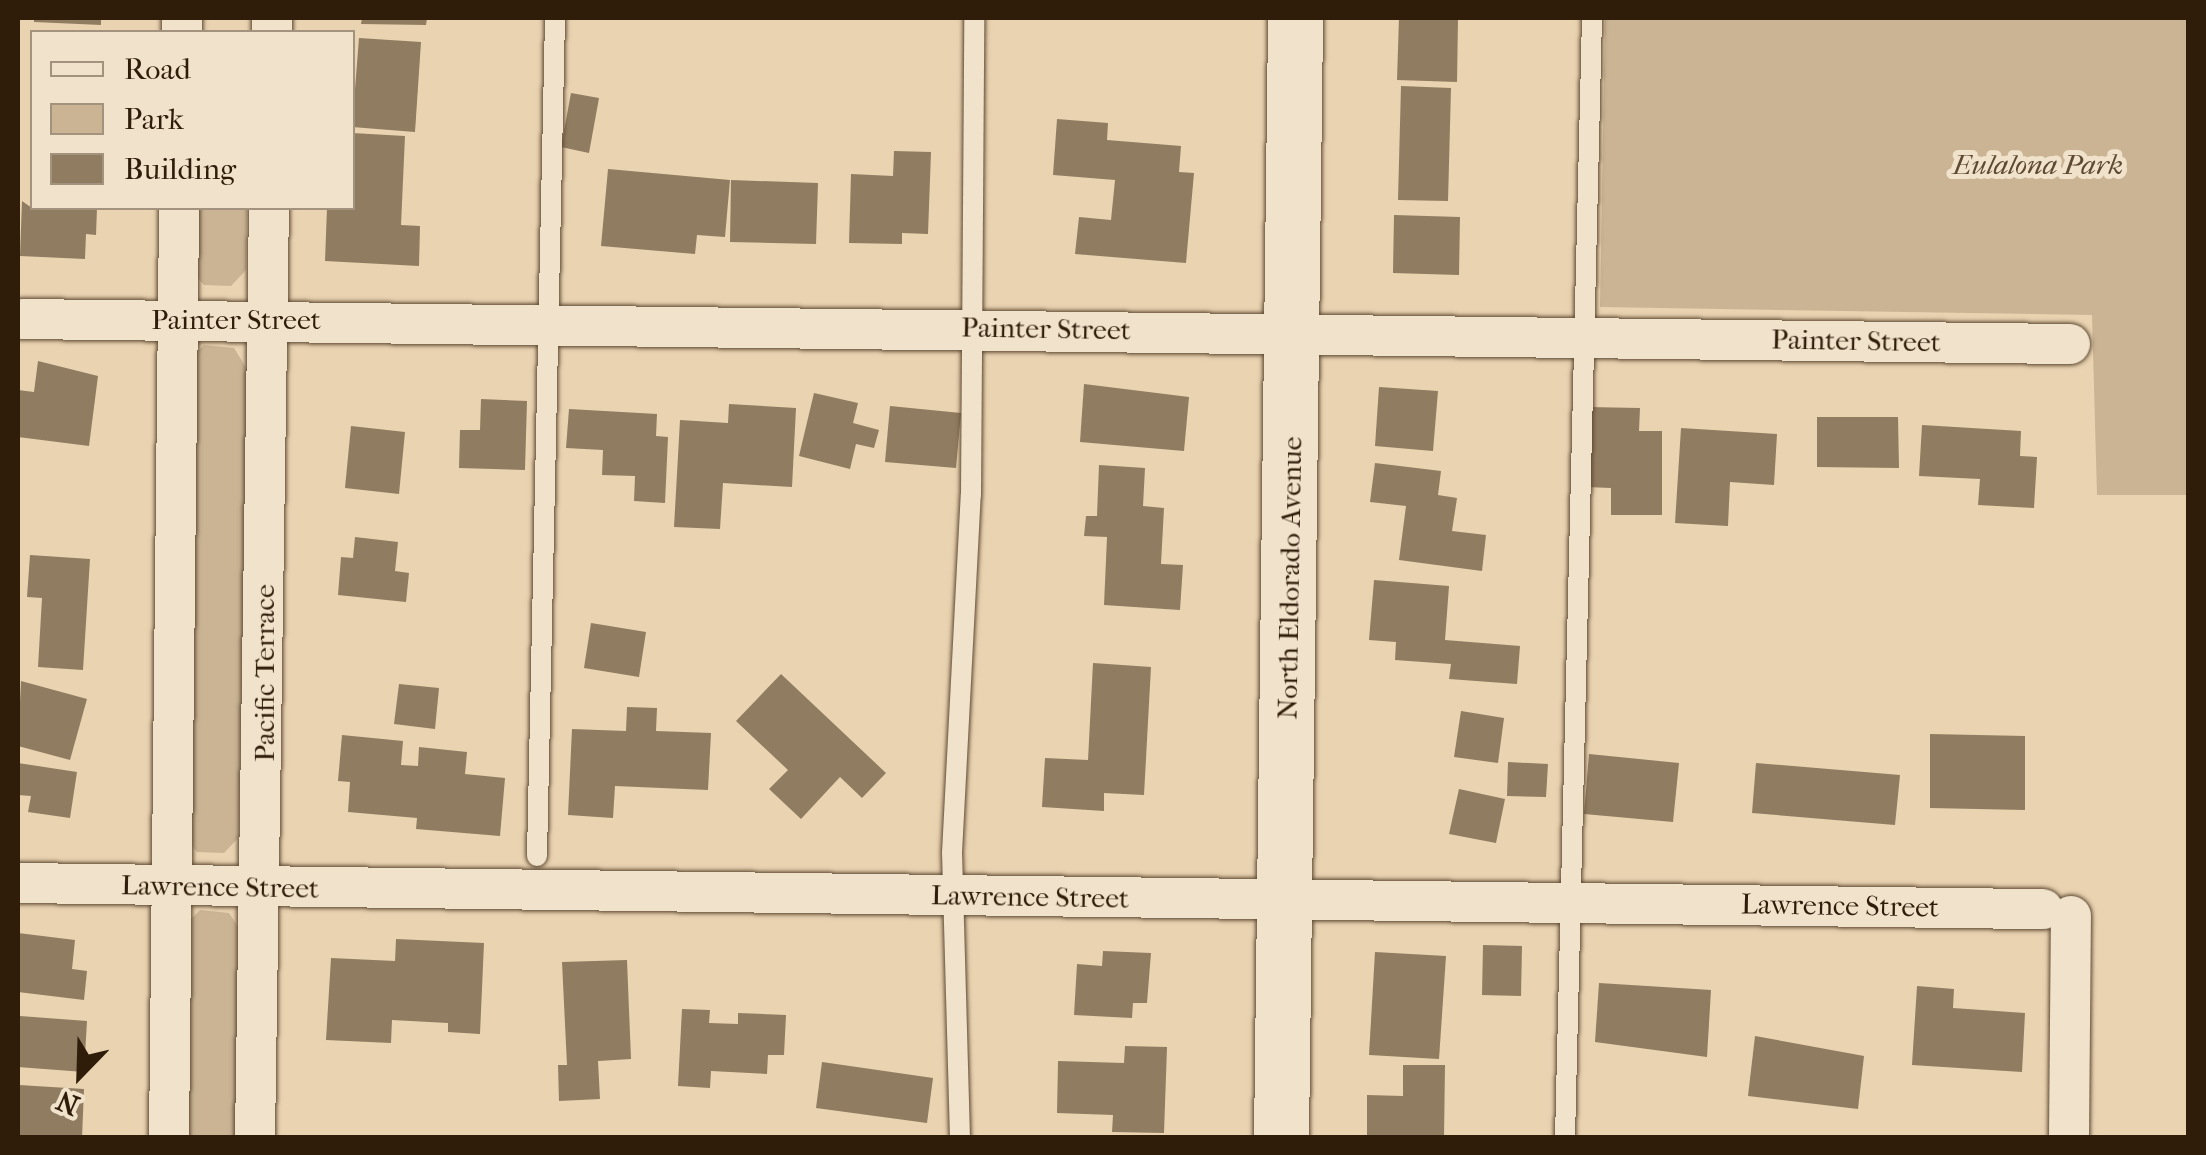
<!DOCTYPE html>
<style>
body{margin:0}
#map{position:relative;width:2206px;height:1155px;overflow:hidden;background:#ead3b1;font-family:"IM FELL French Canon",serif}
div>[style]{position:absolute}
.green>*{inset:0;background:#cab494}
.building>*{inset:0;background:#907c60}
.roads{filter:drop-shadow(0 0 2px #5e4a33) drop-shadow(0 0 2px #5e4a33)}
.lane>*{height:20px;margin:-10px;padding:0 10px;transform-origin:10px;border-radius:10px;background:#f1e2cc}
.street>*{height:40px;margin:-20px;padding:0 20px;transform-origin:20px;border-radius:20px;background:#f1e2cc}
.secondary>*{height:55px;margin:-27.5px;padding:0 27.5px;transform-origin:27.5px;border-radius:27.5px;background:#f1e2cc}
span{translate:-50% -50%;white-space:nowrap;text-align:center;line-height:1.15;-webkit-text-stroke:10px #f1e2cc;paint-order:stroke}
.park-label{font-size:28px;color:#5e4a33;font-style:italic}
.street-label{font-size:28px;color:#2f1d09}
.frame{position:absolute;inset:0;border:20px solid #2f1d09;pointer-events:none}
.legend{position:absolute;left:30px;top:30px;width:325px;height:180px;box-sizing:border-box;background:#f1e2cc;border:2px solid #a3937e;margin:0;padding:12px 18px;list-style:none;font-size:30px;color:#2f1d09}
.legend li{display:flex;align-items:center;gap:20px;height:50px}
.legend b{width:50px;border:2px solid #a3937e}
.north{position:absolute;left:30px;top:1025px;width:100px;height:100px;-webkit-text-stroke:8px #f1e2cc;paint-order:stroke;rotate:203deg;font-size:28px;font-weight:700;line-height:40px;text-align:center;color:#2f1d09}
.north::after{content:'';display:block;margin:auto;width:35px;height:45px;background:#2f1d09;clip-path:polygon(50% 0,100% 100%,50% 72%,0 100%)}
</style>
<div id="map">
<div class="green">
<div style="clip-path:polygon(1605px 18px,2188px 18px,2188px 495px,2097px 495px,2092px 315px,1600px 307px)"></div>
<div style="clip-path:polygon(188px 208px,247px 208px,246px 270px,231px 286px,204px 285px,188px 268px)"></div>
<div style="clip-path:polygon(204px 345px,234px 348px,247px 369px,239px 837px,224px 853px,197px 852px,181px 835px,188px 361px)"></div>
<div style="clip-path:polygon(200px 910px,229px 913px,243px 934px,240px 1137px,181px 1138px,184px 926px)"></div>
</div>
<div class="building">
<div style="clip-path:polygon(34px 18px,101px 18px,101px 25px,34px 22px)"></div>
<div style="clip-path:polygon(362px 18px,427px 18px,426px 25px,361px 24px)"></div>
<div style="clip-path:polygon(1399px 18px,1458px 18px,1457px 82px,1397px 80px)"></div>
<div style="clip-path:polygon(359px 38px,421px 42px,415px 132px,352px 127px)"></div>
<div style="clip-path:polygon(1401px 86px,1451px 88px,1448px 201px,1398px 200px)"></div>
<div style="clip-path:polygon(571px 93px,599px 98px,589px 153px,561px 147px)"></div>
<div style="clip-path:polygon(1057px 119px,1108px 123px,1107px 140px,1181px 146px,1179px 172px,1194px 173px,1186px 263px,1075px 254px,1079px 217px,1111px 220px,1115px 180px,1053px 175px)"></div>
<div style="clip-path:polygon(352px 133px,405px 136px,401px 225px,420px 226px,419px 266px,325px 261px,327px 208px,352px 208px)"></div>
<div style="clip-path:polygon(894px 151px,931px 152px,928px 234px,902px 233px,902px 244px,849px 243px,851px 174px,893px 176px)"></div>
<div style="clip-path:polygon(608px 169px,730px 180px,725px 237px,697px 235px,695px 254px,601px 246px)"></div>
<div style="clip-path:polygon(731px 180px,818px 183px,816px 244px,730px 242px)"></div>
<div style="clip-path:polygon(22px 201px,32px 208px,97px 208px,96px 235px,86px 234px,85px 259px,20px 256px)"></div>
<div style="clip-path:polygon(1394px 215px,1460px 217px,1459px 275px,1393px 273px)"></div>
<div style="clip-path:polygon(38px 361px,98px 376px,89px 446px,18px 437px,18px 390px,34px 392px)"></div>
<div style="clip-path:polygon(1084px 384px,1189px 397px,1184px 451px,1080px 442px)"></div>
<div style="clip-path:polygon(1379px 387px,1438px 391px,1433px 451px,1375px 446px)"></div>
<div style="clip-path:polygon(814px 393px,858px 403px,853px 423px,879px 430px,874px 448px,856px 444px,850px 469px,799px 456px)"></div>
<div style="clip-path:polygon(481px 399px,527px 401px,525px 470px,459px 468px,460px 430px,480px 430px)"></div>
<div style="clip-path:polygon(729px 404px,796px 408px,792px 487px,723px 483px,720px 529px,674px 527px,680px 420px,728px 423px)"></div>
<div style="clip-path:polygon(890px 406px,961px 413px,956px 468px,885px 462px)"></div>
<div style="clip-path:polygon(1587px 407px,1640px 408px,1639px 431px,1662px 431px,1662px 515px,1611px 515px,1611px 488px,1586px 487px)"></div>
<div style="clip-path:polygon(569px 409px,657px 414px,656px 436px,668px 437px,665px 503px,634px 501px,635px 476px,602px 475px,603px 450px,566px 448px)"></div>
<div style="clip-path:polygon(1817px 417px,1898px 417px,1899px 468px,1817px 467px)"></div>
<div style="clip-path:polygon(1922px 425px,2021px 431px,2020px 456px,2037px 457px,2034px 508px,1978px 505px,1980px 479px,1919px 476px)"></div>
<div style="clip-path:polygon(351px 426px,405px 432px,399px 494px,345px 488px)"></div>
<div style="clip-path:polygon(1681px 428px,1777px 434px,1774px 485px,1730px 482px,1728px 526px,1675px 523px)"></div>
<div style="clip-path:polygon(1375px 463px,1441px 471px,1438px 495px,1457px 498px,1452px 531px,1486px 535px,1482px 571px,1399px 560px,1406px 506px,1370px 502px)"></div>
<div style="clip-path:polygon(1099px 465px,1145px 468px,1143px 506px,1164px 508px,1161px 564px,1183px 565px,1180px 610px,1104px 605px,1107px 537px,1084px 536px,1086px 516px,1097px 516px)"></div>
<div style="clip-path:polygon(355px 537px,398px 542px,395px 571px,409px 573px,406px 602px,338px 595px,341px 557px,353px 558px)"></div>
<div style="clip-path:polygon(30px 555px,90px 559px,83px 670px,38px 667px,42px 598px,27px 597px)"></div>
<div style="clip-path:polygon(1374px 580px,1449px 586px,1445px 640px,1520px 646px,1517px 684px,1449px 679px,1451px 664px,1395px 660px,1396px 642px,1369px 640px)"></div>
<div style="clip-path:polygon(591px 623px,646px 632px,639px 677px,584px 668px)"></div>
<div style="clip-path:polygon(1093px 663px,1151px 667px,1144px 795px,1104px 793px,1104px 811px,1042px 807px,1045px 758px,1088px 760px)"></div>
<div style="clip-path:polygon(781px 674px,886px 773px,862px 798px,840px 777px,801px 819px,769px 789px,788px 770px,736px 721px)"></div>
<div style="clip-path:polygon(21px 681px,87px 699px,70px 760px,18px 746px)"></div>
<div style="clip-path:polygon(399px 684px,439px 688px,435px 729px,394px 724px)"></div>
<div style="clip-path:polygon(627px 707px,657px 708px,656px 731px,711px 733px,708px 790px,615px 786px,613px 818px,568px 815px,572px 729px,626px 731px)"></div>
<div style="clip-path:polygon(1461px 711px,1504px 718px,1498px 763px,1454px 757px)"></div>
<div style="clip-path:polygon(1930px 734px,2025px 736px,2025px 810px,1930px 808px)"></div>
<div style="clip-path:polygon(342px 735px,403px 741px,401px 765px,418px 766px,419px 747px,467px 752px,465px 774px,505px 778px,500px 836px,416px 829px,417px 818px,348px 812px,350px 782px,338px 781px)"></div>
<div style="clip-path:polygon(1589px 754px,1679px 763px,1673px 822px,1584px 814px)"></div>
<div style="clip-path:polygon(1508px 762px,1548px 764px,1546px 797px,1507px 796px)"></div>
<div style="clip-path:polygon(18px 763px,77px 772px,70px 818px,28px 812px,31px 796px,18px 795px)"></div>
<div style="clip-path:polygon(1756px 763px,1900px 775px,1895px 825px,1752px 813px)"></div>
<div style="clip-path:polygon(1459px 789px,1505px 799px,1496px 843px,1449px 834px)"></div>
<div style="clip-path:polygon(18px 933px,75px 940px,72px 969px,87px 971px,84px 1000px,18px 992px)"></div>
<div style="clip-path:polygon(396px 939px,484px 943px,480px 1034px,448px 1032px,448px 1023px,392px 1020px,391px 1043px,326px 1040px,331px 958px,395px 961px)"></div>
<div style="clip-path:polygon(1483px 945px,1522px 946px,1521px 996px,1482px 995px)"></div>
<div style="clip-path:polygon(1103px 951px,1151px 953px,1147px 1003px,1133px 1003px,1132px 1018px,1074px 1015px,1077px 964px,1102px 966px)"></div>
<div style="clip-path:polygon(1375px 952px,1446px 956px,1439px 1059px,1369px 1055px)"></div>
<div style="clip-path:polygon(627px 960px,631px 1059px,598px 1061px,600px 1099px,559px 1101px,558px 1065px,567px 1065px,562px 962px)"></div>
<div style="clip-path:polygon(1599px 983px,1711px 990px,1707px 1057px,1595px 1042px)"></div>
<div style="clip-path:polygon(1917px 986px,1954px 989px,1953px 1008px,2025px 1013px,2022px 1072px,1912px 1065px)"></div>
<div style="clip-path:polygon(682px 1009px,710px 1010px,709px 1023px,738px 1024px,738px 1013px,786px 1015px,784px 1055px,768px 1055px,767px 1074px,711px 1071px,710px 1088px,678px 1086px)"></div>
<div style="clip-path:polygon(20px 1016px,87px 1021px,84px 1072px,18px 1067px)"></div>
<div style="clip-path:polygon(1755px 1036px,1864px 1056px,1858px 1109px,1748px 1096px)"></div>
<div style="clip-path:polygon(1125px 1046px,1167px 1047px,1164px 1133px,1112px 1132px,1113px 1115px,1057px 1113px,1058px 1061px,1124px 1063px)"></div>
<div style="clip-path:polygon(822px 1062px,933px 1078px,927px 1123px,816px 1108px)"></div>
<div style="clip-path:polygon(1403px 1065px,1445px 1065px,1444px 1138px,1367px 1138px,1367px 1095px,1403px 1096px)"></div>
<div style="clip-path:polygon(19px 1085px,84px 1089px,82px 1138px,18px 1138px)"></div>
</div>
<div class="roads">
<div class="lane">
<div style="left:537px;top:856px;width:838px;rotate:-88.77deg"></div>
<div style="left:960px;top:1138px;width:285px;rotate:-91.6deg"></div>
<div style="left:952px;top:853px;width:359px;rotate:-87deg"></div>
<div style="left:971px;top:495px;width:477px;rotate:-89.6deg"></div>
<div style="left:1565px;top:1138px;width:1120px;rotate:-88.62deg"></div>
</div>
<div class="street">
<div style="left:182px;top:32px;width:14px;rotate:-90deg"></div>
<div style="left:272px;top:32px;width:14px;rotate:-90deg"></div>
<div style="left:22px;top:319px;width:2048px;rotate:0.7deg"></div>
<div style="left:18px;top:883px;width:2025px;rotate:0.74deg"></div>
<div style="left:169px;top:1138px;width:930px;rotate:-89.38deg"></div>
<div style="left:255px;top:1138px;width:930px;rotate:-89.14deg"></div>
<div style="left:2069px;top:1138px;width:222px;rotate:-89.5deg"></div>
</div>
<div class="secondary">
<div style="left:1281px;top:1138px;width:1120px;rotate:-89.28deg"></div>
</div>
</div>
<div class="park-label">
<span style="left:2038px;top:165px">Eulalona Park</span>
</div>
<div class="street-label">
<span style="left:236px;top:320px">Painter Street</span>
<span style="left:1046px;top:329px;rotate:1deg">Painter Street</span>
<span style="left:1856px;top:341px;rotate:1deg">Painter Street</span>
<span style="left:1290px;top:578px;rotate:-89deg">North Eldorado Avenue</span>
<span style="left:265px;top:673px;rotate:-90deg">Pacific Terrace</span>
<span style="left:220px;top:887px;rotate:1deg">Lawrence Street</span>
<span style="left:1030px;top:897px;rotate:1deg">Lawrence Street</span>
<span style="left:1840px;top:906px;rotate:1deg">Lawrence Street</span>
</div>
<div class="frame"></div>
<ul class="legend">
<li><b style="height:12px;background:#f1e2cc"></b>Road</li>
<li><b style="height:28px;background:#cab494"></b>Park</li>
<li><b style="height:28px;background:#907c60"></b>Building</li>
</ul>
<div class="north">N</div>
</div>
